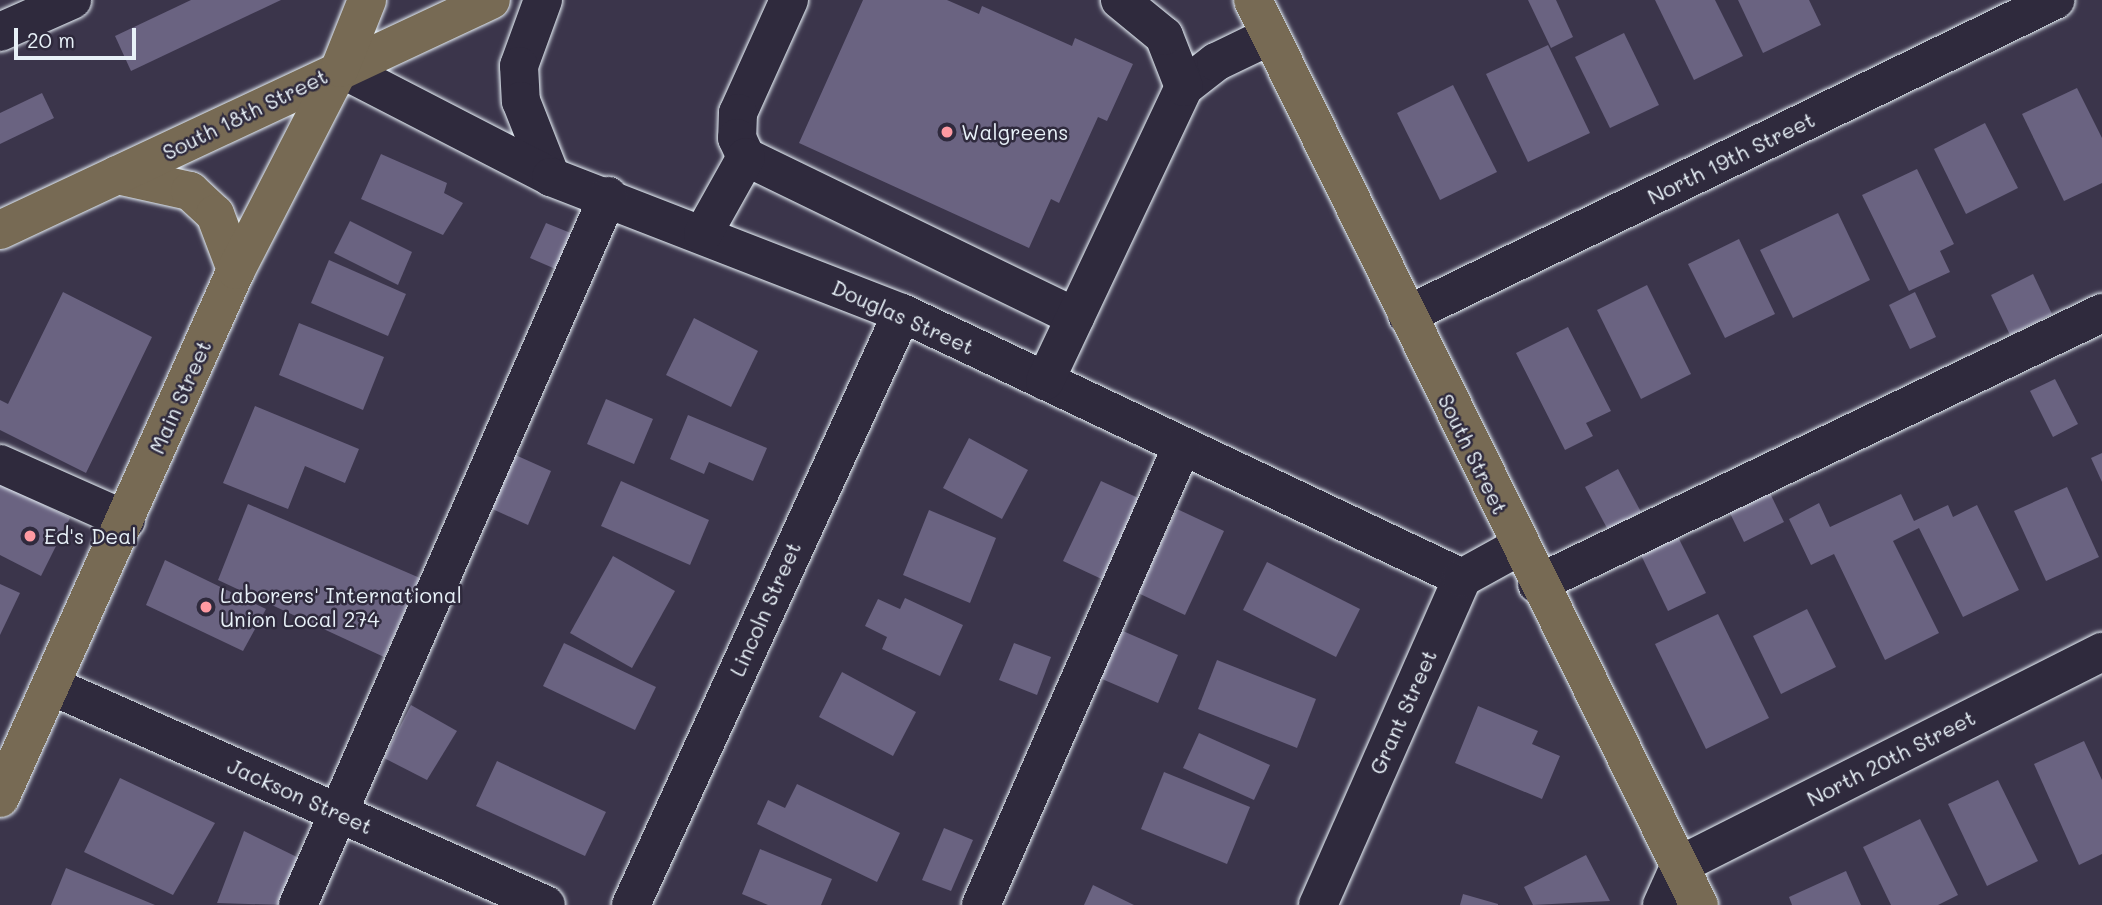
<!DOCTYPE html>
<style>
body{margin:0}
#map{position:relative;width:2102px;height:905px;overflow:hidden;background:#3b354b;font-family:Mali,sans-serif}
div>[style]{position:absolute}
.building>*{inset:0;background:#6a6381}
.roads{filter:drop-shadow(0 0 2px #e8f1f8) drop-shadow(0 0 2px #e8f1f8)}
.minor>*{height:38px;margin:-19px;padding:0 19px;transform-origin:19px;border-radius:19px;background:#2f2a3d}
.major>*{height:38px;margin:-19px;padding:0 19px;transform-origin:19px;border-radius:19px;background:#776a54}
.dots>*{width:19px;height:19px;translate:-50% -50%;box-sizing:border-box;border:4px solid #2f2a3d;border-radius:50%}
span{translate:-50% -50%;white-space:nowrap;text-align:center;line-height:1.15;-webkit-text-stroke:5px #2f2a3d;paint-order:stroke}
.street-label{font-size:21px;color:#e8f1f8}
.poi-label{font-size:21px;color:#e8f1f8}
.left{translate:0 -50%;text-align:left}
.scale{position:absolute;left:14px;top:28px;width:122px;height:32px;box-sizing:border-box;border:4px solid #e8f1f8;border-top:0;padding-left:9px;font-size:21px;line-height:24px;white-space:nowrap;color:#e8f1f8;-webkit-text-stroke:5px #2f2a3d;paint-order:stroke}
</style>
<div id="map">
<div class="building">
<div style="clip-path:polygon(191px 0,281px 0,131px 71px,115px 36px)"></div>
<div style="clip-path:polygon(863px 0,947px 0,979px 14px,982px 6px,1072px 46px,1075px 38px,1133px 64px,1107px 121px,1098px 117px,1059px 203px,1051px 199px,1029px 248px,799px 143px)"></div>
<div style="clip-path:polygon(1528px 0,1556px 0,1573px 37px,1551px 48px)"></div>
<div style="clip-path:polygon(1655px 0,1715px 0,1743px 56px,1694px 80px)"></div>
<div style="clip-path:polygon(1738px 0,1809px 0,1821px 25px,1763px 53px)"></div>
<div style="clip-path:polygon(1624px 33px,1659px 105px,1610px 128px,1575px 57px)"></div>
<div style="clip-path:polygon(1548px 45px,1590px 133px,1528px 162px,1486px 74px)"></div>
<div style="clip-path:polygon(1453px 85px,1497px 172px,1440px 200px,1397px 113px)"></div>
<div style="clip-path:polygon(2077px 88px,2102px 138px,2102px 183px,2064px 201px,2022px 114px)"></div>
<div style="clip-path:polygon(42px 93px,54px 118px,0 144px,0 113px)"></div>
<div style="clip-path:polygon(1985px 123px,2018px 188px,1966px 214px,1934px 149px)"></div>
<div style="clip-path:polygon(381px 154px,447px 183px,444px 193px,463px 203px,443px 235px,361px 199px)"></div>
<div style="clip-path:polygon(1917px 169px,1954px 244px,1940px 251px,1950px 272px,1909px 291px,1862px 195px)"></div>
<div style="clip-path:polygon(1838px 213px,1870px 280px,1793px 318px,1760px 250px)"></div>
<div style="clip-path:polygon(350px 221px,412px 252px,398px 285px,334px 253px)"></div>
<div style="clip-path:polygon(546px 223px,583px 238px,567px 274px,530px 258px)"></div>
<div style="clip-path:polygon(1739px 239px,1775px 314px,1725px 338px,1688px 264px)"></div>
<div style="clip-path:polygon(329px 260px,406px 294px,388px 336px,311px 303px)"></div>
<div style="clip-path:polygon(2033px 274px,2052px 314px,2010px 335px,1991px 295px)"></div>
<div style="clip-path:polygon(1647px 285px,1691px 374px,1641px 399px,1597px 310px)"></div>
<div style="clip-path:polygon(63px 292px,152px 337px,86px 473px,0 430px,0 400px,8px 404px)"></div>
<div style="clip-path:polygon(1915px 292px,1936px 337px,1910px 349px,1889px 305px)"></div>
<div style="clip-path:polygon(694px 318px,758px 351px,731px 407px,666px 375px)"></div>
<div style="clip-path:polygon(299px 323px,384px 357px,363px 410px,279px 375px)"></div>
<div style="clip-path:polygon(1568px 327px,1611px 411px,1586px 423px,1593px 436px,1565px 450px,1516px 353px)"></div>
<div style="clip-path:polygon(2055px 379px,2078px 424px,2053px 437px,2030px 391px)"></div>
<div style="clip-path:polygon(606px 399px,653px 419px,634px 464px,587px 444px)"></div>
<div style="clip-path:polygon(255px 406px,359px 449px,345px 483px,305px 466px,288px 509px,223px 483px)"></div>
<div style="clip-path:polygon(688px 415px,767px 448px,753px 481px,709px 462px,704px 474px,670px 459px)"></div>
<div style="clip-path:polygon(969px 438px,1028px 470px,1002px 519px,943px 488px)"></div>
<div style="clip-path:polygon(511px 453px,551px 471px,528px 525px,488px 507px)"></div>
<div style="clip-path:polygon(2102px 453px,2102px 482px,2091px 458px)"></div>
<div style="clip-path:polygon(1618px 469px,1641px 512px,1608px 530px,1585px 487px)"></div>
<div style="clip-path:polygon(621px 481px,709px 520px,690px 565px,601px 526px)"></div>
<div style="clip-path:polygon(1101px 481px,1145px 501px,1108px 582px,1063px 561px)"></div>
<div style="clip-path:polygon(0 483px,70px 518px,41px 576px,0 555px)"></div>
<div style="clip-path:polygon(1767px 487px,1784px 522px,1744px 542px,1727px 507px)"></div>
<div style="clip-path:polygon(2067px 487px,2099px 557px,2046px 581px,2014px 511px)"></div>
<div style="clip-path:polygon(1901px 494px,1914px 521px,1948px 505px,1953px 517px,1977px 505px,2019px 590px,1963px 617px,1919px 528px,1893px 541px,1939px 633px,1885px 660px,1834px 554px,1811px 565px,1789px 519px,1819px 503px,1830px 527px)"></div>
<div style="clip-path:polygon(248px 504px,420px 578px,384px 657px,218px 580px)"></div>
<div style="clip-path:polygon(1177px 509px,1224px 531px,1185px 615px,1138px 593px)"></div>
<div style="clip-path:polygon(929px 510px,996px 538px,970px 603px,903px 575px)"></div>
<div style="clip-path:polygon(1677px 535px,1706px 593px,1668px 611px,1640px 553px)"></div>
<div style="clip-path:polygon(613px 556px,675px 591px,632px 668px,570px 633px)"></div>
<div style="clip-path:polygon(165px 560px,266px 609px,243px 651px,146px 605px)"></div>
<div style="clip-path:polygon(1267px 562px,1360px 609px,1336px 657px,1243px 610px)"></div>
<div style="clip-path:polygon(0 584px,20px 593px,0 635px)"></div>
<div style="clip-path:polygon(905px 598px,963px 625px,940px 676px,882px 649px,887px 637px,865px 626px,878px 599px,900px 609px)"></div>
<div style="clip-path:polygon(1807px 609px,1836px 667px,1781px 694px,1753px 636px)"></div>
<div style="clip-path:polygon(1718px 614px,1769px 718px,1706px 749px,1655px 644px)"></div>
<div style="clip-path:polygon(1116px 628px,1178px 655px,1158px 703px,1095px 676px)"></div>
<div style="clip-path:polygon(564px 643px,656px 687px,635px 730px,543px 686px)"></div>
<div style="clip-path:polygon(1014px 643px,1051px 657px,1037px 695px,999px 680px)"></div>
<div style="clip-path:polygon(1217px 660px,1316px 699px,1297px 748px,1198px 709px)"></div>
<div style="clip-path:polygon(842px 672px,916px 712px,893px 756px,819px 717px)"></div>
<div style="clip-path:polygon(411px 705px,457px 731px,427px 780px,384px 758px)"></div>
<div style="clip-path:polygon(1478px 706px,1538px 731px,1532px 744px,1560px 756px,1542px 799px,1455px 763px)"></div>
<div style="clip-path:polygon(1199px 733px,1270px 765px,1254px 800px,1183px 768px)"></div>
<div style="clip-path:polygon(2084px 741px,2102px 780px,2102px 854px,2079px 865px,2034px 764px)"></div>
<div style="clip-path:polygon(497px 761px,606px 812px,585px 856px,476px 806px)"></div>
<div style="clip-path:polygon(1164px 772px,1250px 807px,1227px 864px,1141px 829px)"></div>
<div style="clip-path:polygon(120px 778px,215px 823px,173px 895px,84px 852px)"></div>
<div style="clip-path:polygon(1998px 780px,2038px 861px,1987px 886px,1948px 804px)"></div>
<div style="clip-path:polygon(797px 784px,900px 833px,877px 882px,757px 824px,768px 800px,785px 808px)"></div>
<div style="clip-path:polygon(1920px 819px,1958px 895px,1938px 905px,1891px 905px,1863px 847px)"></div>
<div style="clip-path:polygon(944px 828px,973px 840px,951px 891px,922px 880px)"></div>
<div style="clip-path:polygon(244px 831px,303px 860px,286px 905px,217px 903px)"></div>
<div style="clip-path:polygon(760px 849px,832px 879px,821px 905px,768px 905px,742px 894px)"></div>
<div style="clip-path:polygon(1586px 855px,1610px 901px,1533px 905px,1524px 887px)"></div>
<div style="clip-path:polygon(66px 868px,155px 905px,51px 905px)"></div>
<div style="clip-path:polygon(1846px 871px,1861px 905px,1792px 905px,1789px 897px)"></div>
<div style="clip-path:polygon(1093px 885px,1134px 905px,1084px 905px)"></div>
<div style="clip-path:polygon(1463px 894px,1498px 904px,1498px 905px,1460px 905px)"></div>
</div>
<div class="roads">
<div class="minor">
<div style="left:543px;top:0;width:70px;rotate:110deg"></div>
<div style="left:519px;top:66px;width:35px;rotate:87deg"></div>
<div style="left:521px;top:101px;width:82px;rotate:68.5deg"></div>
<div style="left:789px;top:0;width:124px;rotate:114.3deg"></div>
<div style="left:738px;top:113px;width:25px;rotate:92deg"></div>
<div style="left:737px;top:138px;width:21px;rotate:65deg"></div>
<div style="left:746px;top:157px;width:366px;rotate:25.9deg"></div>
<div style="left:0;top:32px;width:79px;rotate:-24deg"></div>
<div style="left:340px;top:68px;width:237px;rotate:27.3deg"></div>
<div style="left:551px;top:177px;width:376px;rotate:21.2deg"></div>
<div style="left:902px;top:313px;width:620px;rotate:25.32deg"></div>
<div style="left:1184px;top:87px;width:41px;rotate:-38deg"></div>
<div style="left:1216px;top:62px;width:60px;rotate:-25.7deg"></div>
<div style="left:703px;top:234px;width:88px;rotate:-60.8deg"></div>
<div style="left:1407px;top:315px;width:721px;rotate:-25.92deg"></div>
<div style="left:1045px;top:381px;width:325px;rotate:-64.7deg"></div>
<div style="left:1184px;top:87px;width:55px;rotate:-111.4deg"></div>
<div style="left:1164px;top:36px;width:57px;rotate:-140.7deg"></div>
<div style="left:0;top:464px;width:138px;rotate:24deg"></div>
<div style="left:1537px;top:584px;width:627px;rotate:-25.62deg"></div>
<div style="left:54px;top:687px;width:538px;rotate:23.9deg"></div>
<div style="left:298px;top:905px;width:774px;rotate:-66.38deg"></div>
<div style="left:631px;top:905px;width:651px;rotate:-65.4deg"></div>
<div style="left:981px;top:905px;width:501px;rotate:-66.35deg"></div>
<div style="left:1318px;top:905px;width:357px;rotate:-66.2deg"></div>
<div style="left:1462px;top:578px;width:64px;rotate:-29deg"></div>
<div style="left:1662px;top:905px;width:44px;rotate:-65.8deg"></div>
<div style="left:1680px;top:865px;width:473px;rotate:-26.8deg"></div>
</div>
<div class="major">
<div style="left:1253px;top:0;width:1009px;rotate:63.77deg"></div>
<div style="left:117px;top:175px;width:75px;rotate:12.4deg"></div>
<div style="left:190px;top:191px;width:34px;rotate:43deg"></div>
<div style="left:215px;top:214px;width:60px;rotate:69.4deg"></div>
<div style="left:0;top:230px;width:542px;rotate:-25.1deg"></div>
<div style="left:0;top:798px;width:578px;rotate:-65.92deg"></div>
<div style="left:236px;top:270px;width:227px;rotate:-62.8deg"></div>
<div style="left:340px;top:68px;width:73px;rotate:-68.3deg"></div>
</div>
</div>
<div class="dots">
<div style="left:947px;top:132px;background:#ff9aa2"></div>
<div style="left:30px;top:536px;background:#ff9aa2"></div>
<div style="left:206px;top:607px;background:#ff9aa2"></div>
</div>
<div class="street-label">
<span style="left:245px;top:114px;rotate:-26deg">South 18th Street</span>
<span style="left:1731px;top:158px;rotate:-26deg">North 19th Street</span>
<span style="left:903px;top:317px;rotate:24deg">Douglas Street</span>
<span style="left:180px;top:397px;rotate:-66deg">Main Street</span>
<span style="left:1473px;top:454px;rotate:64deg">South Street</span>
<span style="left:765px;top:609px;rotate:-66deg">Lincoln Street</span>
<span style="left:1403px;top:712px;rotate:-66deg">Grant Street</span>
<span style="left:1891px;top:758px;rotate:-27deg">North 20th Street</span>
<span style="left:300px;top:796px;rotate:24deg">Jackson Street</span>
</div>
<div class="poi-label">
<span class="left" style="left:961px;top:132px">Walgreens</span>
<span class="left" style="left:44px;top:536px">Ed's Deal</span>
<span class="left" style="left:220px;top:607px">Laborers' International<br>Union Local 274</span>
</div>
<div class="scale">20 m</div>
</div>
